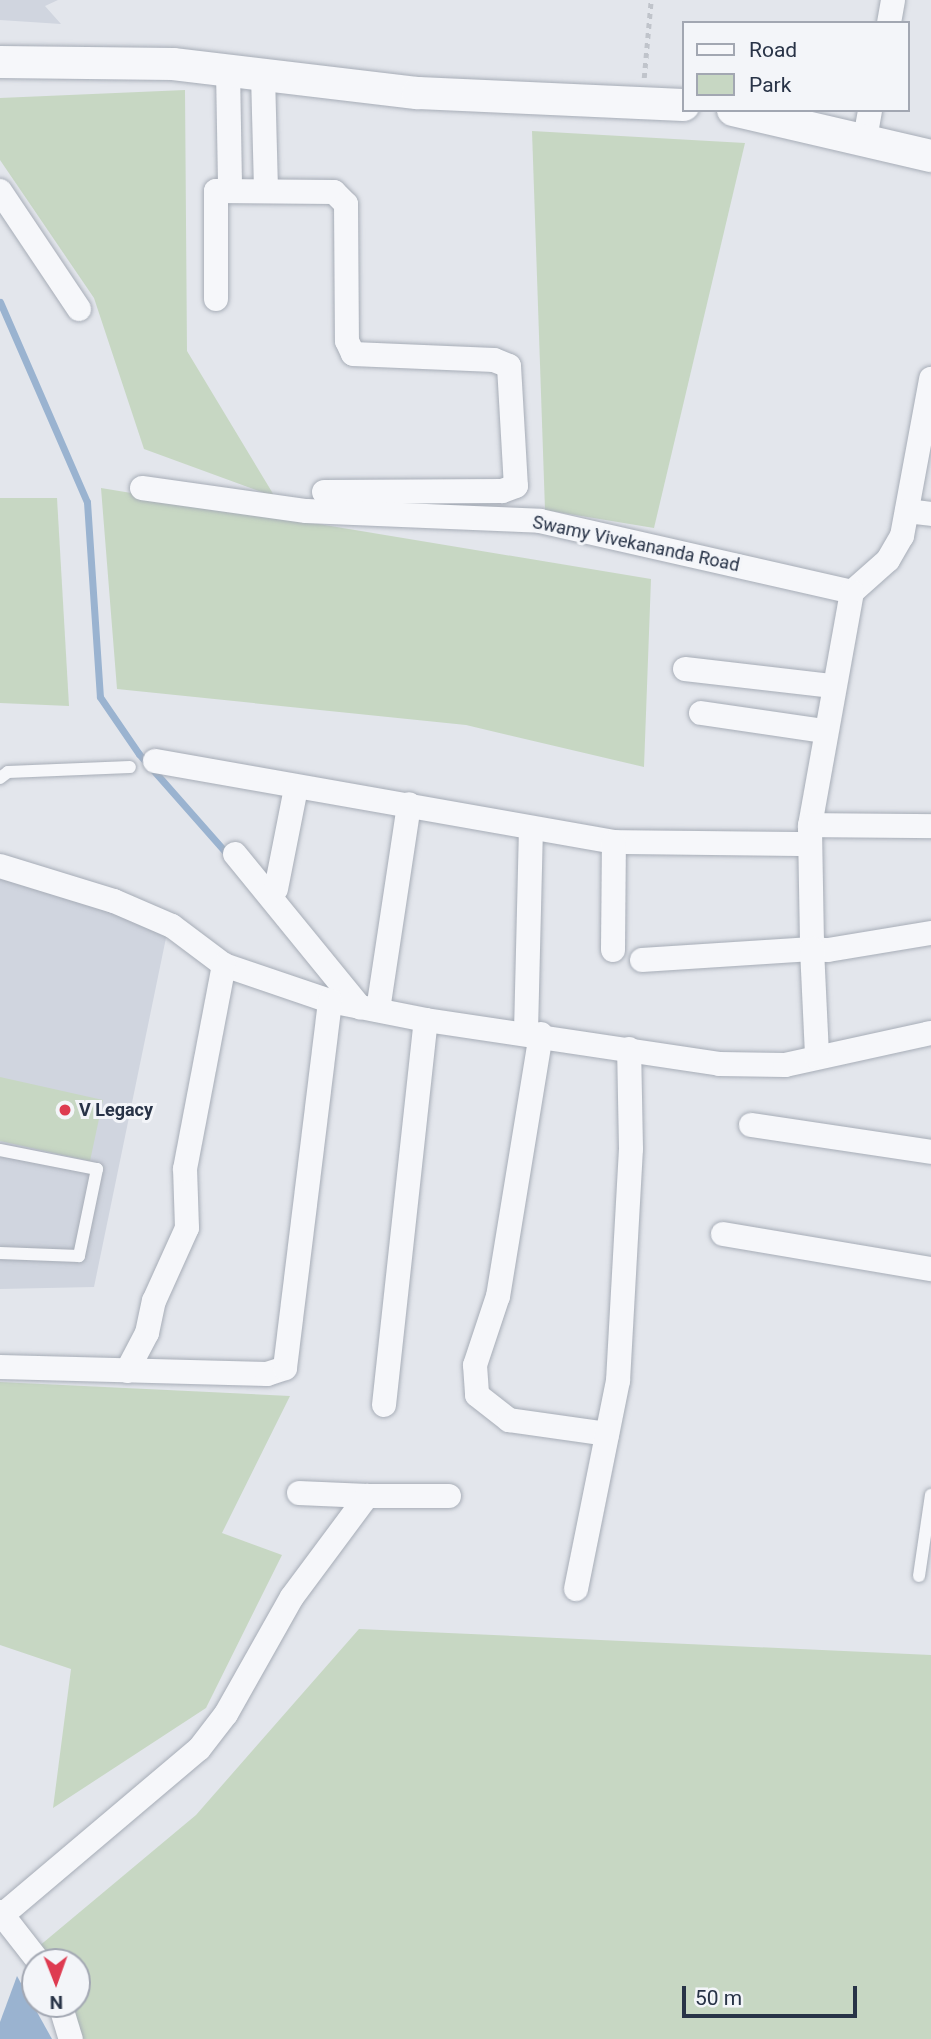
<!DOCTYPE html>
<style>
body{margin:0}
#map{position:relative;width:931px;height:2039px;overflow:hidden;background:#e3e6ec;font-family:Roboto,sans-serif}
div>[style]{position:absolute}
.built>*{inset:0;background:#d0d5df}
.green>*{inset:0;background:#c7d7c3}
.water>*{inset:0;background:#9ab3d0}
.stream>*{height:7px;margin:-3.5px;padding:0 3.5px;transform-origin:3.5px;border-radius:3.5px;background:#9ab3d0}
.path>*{height:4.5px;margin-top:-2.25px;transform-origin:0;background:repeating-linear-gradient(90deg,#c0c4cb 0 5px,transparent 0 10px)}
.roads{filter:drop-shadow(0 0 2px #a7adb7) drop-shadow(0 0 2px #a7adb7)}
.service>*{height:12px;margin:-6px;padding:0 6px;transform-origin:6px;border-radius:6px;background:#f6f7fa}
.minor>*{height:24px;margin:-12px;padding:0 12px;transform-origin:12px;border-radius:12px;background:#f6f7fa}
.tertiary>*{height:32px;margin:-16px;padding:0 16px;transform-origin:16px;border-radius:16px;background:#f6f7fa}
.dots>*{width:19px;height:19px;translate:-50% -50%;box-sizing:border-box;border:4px solid #f3f5f9;border-radius:50%}
span{translate:-50% -50%;white-space:nowrap;text-align:center;line-height:1.15;-webkit-text-stroke:6px #f3f5f9;paint-order:stroke}
.street-label{font-size:18px;color:#283347}
.poi-label{font-size:18px;color:#283347;font-weight:700}
.left{translate:0 -50%;text-align:left}
.legend{position:absolute;left:682px;top:21px;width:228px;height:91px;box-sizing:border-box;background:#f3f5f9;border:2px solid #a2a7b2;margin:0;padding:9px 12px;list-style:none;font-size:21px;color:#283347}
.legend li{display:flex;align-items:center;gap:14px;height:35px}
.legend b{width:35px;border:2px solid #a2a7b2}
.north{position:absolute;left:21px;top:1948px;width:70px;height:70px;box-sizing:border-box;background:#f3f5f9;border:2px solid #a2a7b2;border-radius:50%;rotate:179deg;font-size:19px;font-weight:700;line-height:28px;text-align:center;color:#283347}
.north::after{content:'';display:block;margin:auto;width:24px;height:32px;background:#de3b51;clip-path:polygon(50% 0,100% 100%,50% 72%,0 100%)}
.scale{position:absolute;left:682px;top:1986px;width:175px;height:32px;box-sizing:border-box;border:4px solid #283347;border-top:0;padding-left:9px;font-size:21px;line-height:24px;white-space:nowrap;color:#283347;-webkit-text-stroke:5px #f3f5f9;paint-order:stroke}
</style>
<div id="map">
<div class="built">
<div style="clip-path:polygon(0 0,58px 0,45px 6px,61px 24px,0 20px)"></div>
<div style="clip-path:polygon(0 873px,167px 933px,94px 1287px,0 1289px)"></div>
</div>
<div class="green">
<div style="clip-path:polygon(185px 90px,187px 351px,275px 497px,144px 449px,94px 298px,0 160px,0 98px)"></div>
<div style="clip-path:polygon(532px 131px,745px 143px,654px 528px,545px 510px)"></div>
<div style="clip-path:polygon(101px 488px,651px 579px,644px 767px,466px 725px,117px 689px)"></div>
<div style="clip-path:polygon(0 498px,57px 498px,69px 706px,0 703px)"></div>
<div style="clip-path:polygon(0 1077px,103px 1100px,90px 1161px,0 1141px)"></div>
<div style="clip-path:polygon(0 1382px,290px 1396px,222px 1533px,282px 1555px,206px 1708px,53px 1808px,71px 1669px,0 1645px)"></div>
<div style="clip-path:polygon(359px 1629px,931px 1655px,931px 2039px,81px 2039px,64px 2004px,77px 2004px,77px 1962px,44px 1962px,38px 1947px,196px 1815px)"></div>
</div>
<div class="water">
<div style="clip-path:polygon(17px 1976px,52px 2039px,0 2039px,0 2022px)"></div>
</div>
<div class="stream">
<div style="left:0;top:302px;width:218px;rotate:66.5deg"></div>
<div style="left:87px;top:502px;width:195px;rotate:86.2deg"></div>
<div style="left:100px;top:697px;width:69px;rotate:55.6deg"></div>
<div style="left:139px;top:754px;width:136px;rotate:48.6deg"></div>
</div>
<div class="path">
<div style="left:644px;top:78px;width:78px;rotate:-84.9deg"></div>
</div>
<div class="roads">
<div class="service">
<div style="left:0;top:778px;width:10px;rotate:-37deg"></div>
<div style="left:8px;top:772px;width:122px;rotate:-2.3deg"></div>
<div style="left:0;top:1150px;width:99px;rotate:11.1deg"></div>
<div style="left:97px;top:1169px;width:89px;rotate:101.7deg"></div>
<div style="left:79px;top:1256px;width:79px;rotate:-177.8deg"></div>
<div style="left:919px;top:1576px;width:82px;rotate:-81.6deg"></div>
</div>
<div class="minor">
<div style="left:889px;top:23px;width:23px;rotate:-80deg"></div>
<div style="left:228px;top:70px;width:119px;rotate:89deg"></div>
<div style="left:263px;top:75px;width:114px;rotate:88.5deg"></div>
<div style="left:865px;top:139px;width:29px;rotate:-80deg"></div>
<div style="left:0;top:191px;width:142px;rotate:56.2deg"></div>
<div style="left:216px;top:299px;width:108px;rotate:-90deg"></div>
<div style="left:216px;top:191px;width:118px;rotate:0.5deg"></div>
<div style="left:334px;top:192px;width:17px;rotate:45deg"></div>
<div style="left:346px;top:204px;width:137px;rotate:89.6deg"></div>
<div style="left:347px;top:341px;width:14px;rotate:65deg"></div>
<div style="left:353px;top:354px;width:141px;rotate:2.4deg"></div>
<div style="left:494px;top:360px;width:16px;rotate:22deg"></div>
<div style="left:509px;top:366px;width:120px;rotate:86.7deg"></div>
<div style="left:516px;top:486px;width:15px;rotate:160deg"></div>
<div style="left:502px;top:491px;width:178px;rotate:179.7deg"></div>
<div style="left:142px;top:488px;width:166px;rotate:8deg"></div>
<div style="left:306px;top:511px;width:234px;rotate:2.4deg"></div>
<div style="left:540px;top:521px;width:320px;rotate:12.8deg"></div>
<div style="left:852px;top:592px;width:48px;rotate:-41.6deg"></div>
<div style="left:888px;top:560px;width:28px;rotate:-60deg"></div>
<div style="left:902px;top:536px;width:160px;rotate:-79.5deg"></div>
<div style="left:907px;top:511px;width:24px;rotate:7deg"></div>
<div style="left:852px;top:592px;width:237px;rotate:100.2deg"></div>
<div style="left:810px;top:825px;width:121px;rotate:0.5deg"></div>
<div style="left:685px;top:669px;width:149px;rotate:6.6deg"></div>
<div style="left:701px;top:713px;width:125px;rotate:8.3deg"></div>
<div style="left:155px;top:761px;width:466px;rotate:10deg"></div>
<div style="left:614px;top:842px;width:194px;rotate:0.6deg"></div>
<div style="left:810px;top:829px;width:120px;rotate:89deg"></div>
<div style="left:812px;top:949px;width:16px;rotate:4deg"></div>
<div style="left:828px;top:950px;width:104px;rotate:-9.4deg"></div>
<div style="left:235px;top:854px;width:198px;rotate:50.8deg"></div>
<div style="left:0;top:866px;width:119px;rotate:17.1deg"></div>
<div style="left:114px;top:901px;width:63px;rotate:23.3deg"></div>
<div style="left:172px;top:926px;width:65px;rotate:36.9deg"></div>
<div style="left:224px;top:965px;width:112px;rotate:18.8deg"></div>
<div style="left:330px;top:1001px;width:98px;rotate:11.2deg"></div>
<div style="left:426px;top:1020px;width:296px;rotate:8.5deg"></div>
<div style="left:719px;top:1064px;width:66px;rotate:0.9deg"></div>
<div style="left:785px;top:1065px;width:149px;rotate:-12.4deg"></div>
<div style="left:276px;top:889px;width:103px;rotate:-78.8deg"></div>
<div style="left:613px;top:950px;width:108px;rotate:-89.5deg"></div>
<div style="left:642px;top:960px;width:170px;rotate:-3.7deg"></div>
<div style="left:812px;top:949px;width:108px;rotate:87.3deg"></div>
<div style="left:378px;top:1010px;width:208px;rotate:-81.4deg"></div>
<div style="left:526px;top:1032px;width:203px;rotate:-88.6deg"></div>
<div style="left:541px;top:1034px;width:266px;rotate:99.3deg"></div>
<div style="left:498px;top:1296px;width:73px;rotate:108.4deg"></div>
<div style="left:475px;top:1365px;width:30px;rotate:86deg"></div>
<div style="left:477px;top:1395px;width:41px;rotate:38deg"></div>
<div style="left:509px;top:1420px;width:99px;rotate:8.1deg"></div>
<div style="left:751px;top:1125px;width:182px;rotate:8.5deg"></div>
<div style="left:723px;top:1234px;width:211px;rotate:9.6deg"></div>
<div style="left:0;top:1367px;width:267px;rotate:1.5deg"></div>
<div style="left:267px;top:1374px;width:19px;rotate:-18deg"></div>
<div style="left:285px;top:1368px;width:370px;rotate:-83deg"></div>
<div style="left:127px;top:1371px;width:43px;rotate:-62.2deg"></div>
<div style="left:147px;top:1333px;width:33px;rotate:-78deg"></div>
<div style="left:154px;top:1301px;width:80px;rotate:-65.7deg"></div>
<div style="left:187px;top:1228px;width:59px;rotate:-91.9deg"></div>
<div style="left:185px;top:1169px;width:208px;rotate:-79.2deg"></div>
<div style="left:384px;top:1405px;width:387px;rotate:-83.8deg"></div>
<div style="left:299px;top:1493px;width:68px;rotate:2.5deg"></div>
<div style="left:576px;top:1589px;width:212px;rotate:-78.6deg"></div>
<div style="left:618px;top:1381px;width:232px;rotate:-86.8deg"></div>
<div style="left:631px;top:1149px;width:100px;rotate:-91.1deg"></div>
<div style="left:0;top:1912px;width:63px;rotate:52deg"></div>
<div style="left:0;top:1917px;width:260px;rotate:-40.2deg"></div>
<div style="left:199px;top:1749px;width:44px;rotate:-52.4deg"></div>
<div style="left:226px;top:1714px;width:134px;rotate:-60.6deg"></div>
<div style="left:292px;top:1597px;width:126px;rotate:-53.4deg"></div>
<div style="left:367px;top:1496px;width:82px"></div>
<div style="left:60px;top:2004px;width:37px;rotate:73deg"></div>
</div>
<div class="tertiary">
<div style="left:0;top:62px;width:173px;rotate:0.7deg"></div>
<div style="left:173px;top:64px;width:247px;rotate:6.8deg"></div>
<div style="left:418px;top:93px;width:266px;rotate:2.6deg"></div>
<div style="left:733px;top:110px;width:203px;rotate:13.1deg"></div>
</div>
</div>
<div class="dots">
<div style="left:65px;top:1110px;background:#de3b51"></div>
</div>
<div class="street-label">
<span style="left:636px;top:544px;rotate:12deg">Swamy Vivekananda Road</span>
</div>
<div class="poi-label">
<span class="left" style="left:79px;top:1110px">V Legacy</span>
</div>
<ul class="legend">
<li><b style="height:9px;background:#f6f7fa"></b>Road</li>
<li><b style="height:19px;background:#c7d7c3"></b>Park</li>
</ul>
<div class="north">N</div>
<div class="scale">50 m</div>
</div>
